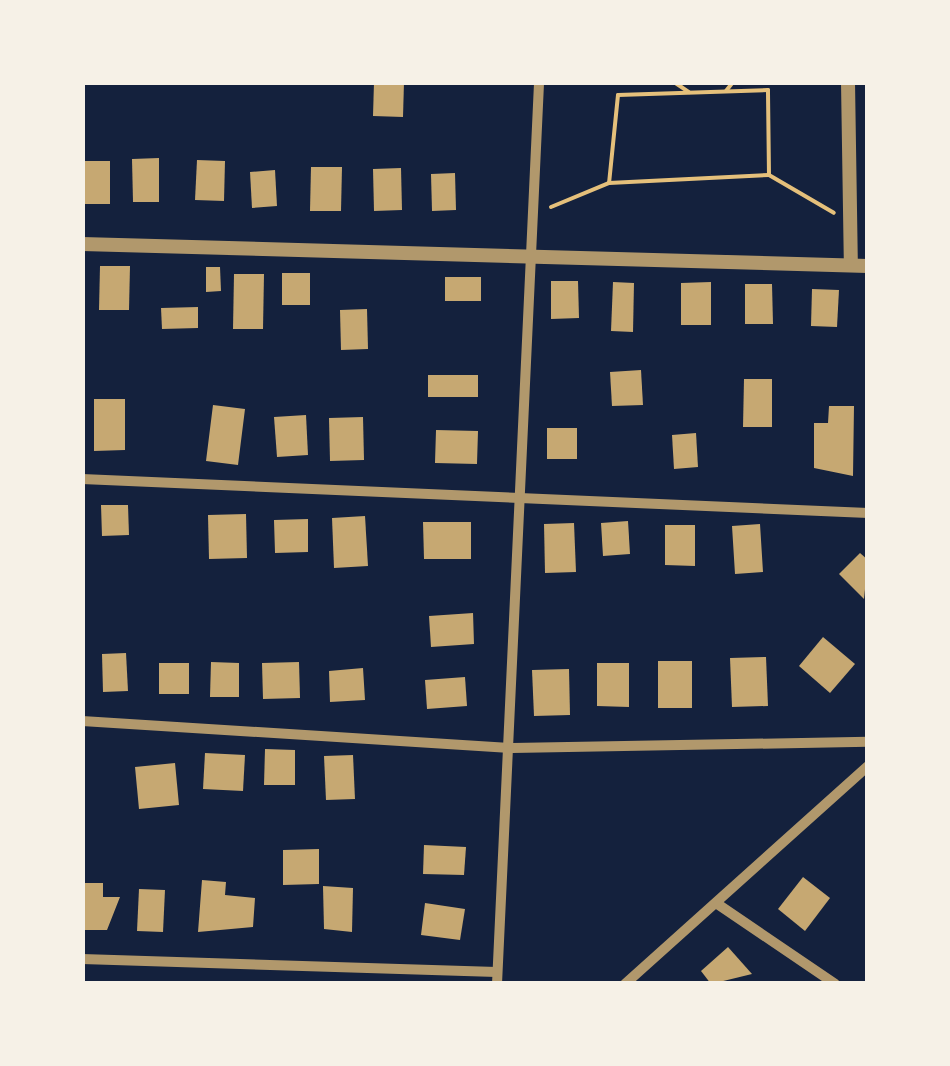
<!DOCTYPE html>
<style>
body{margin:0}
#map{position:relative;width:950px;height:1066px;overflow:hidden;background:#14213d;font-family:"DM Sans",sans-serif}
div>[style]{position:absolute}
.building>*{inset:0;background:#c6a872}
.path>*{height:4px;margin:-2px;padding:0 2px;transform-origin:2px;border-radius:2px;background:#e5c07b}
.minor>*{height:10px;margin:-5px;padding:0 5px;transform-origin:5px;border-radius:5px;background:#b1986c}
.tertiary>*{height:14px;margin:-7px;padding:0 7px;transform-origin:7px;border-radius:7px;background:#b1986c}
span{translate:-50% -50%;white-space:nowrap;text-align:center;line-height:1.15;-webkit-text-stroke:8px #f6f1e7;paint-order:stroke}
.frame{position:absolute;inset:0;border:85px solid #f6f1e7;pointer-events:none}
</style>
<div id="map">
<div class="building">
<div style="clip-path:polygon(374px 82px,404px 82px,403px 117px,373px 116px)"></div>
<div style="clip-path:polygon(159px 158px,159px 202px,133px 202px,132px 159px)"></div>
<div style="clip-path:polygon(197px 160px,225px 161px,224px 201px,195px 200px)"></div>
<div style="clip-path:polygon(82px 161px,110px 161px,110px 204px,82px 204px)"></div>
<div style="clip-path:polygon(311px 167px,342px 167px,341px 211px,310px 211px)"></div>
<div style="clip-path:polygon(401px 168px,402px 210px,374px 211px,373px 169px)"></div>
<div style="clip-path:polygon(275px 170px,277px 206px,252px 208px,250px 172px)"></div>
<div style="clip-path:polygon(455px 173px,456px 210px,432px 211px,431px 174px)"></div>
<div style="clip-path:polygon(100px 266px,130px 266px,129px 310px,99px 310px)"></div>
<div style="clip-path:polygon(206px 267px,220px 267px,221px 291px,206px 292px)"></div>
<div style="clip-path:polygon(282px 273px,310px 273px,310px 305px,282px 305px)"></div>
<div style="clip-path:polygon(234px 274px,264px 274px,263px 329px,233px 329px)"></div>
<div style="clip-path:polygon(445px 277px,481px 277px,481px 301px,445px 301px)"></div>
<div style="clip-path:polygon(551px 281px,578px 281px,579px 318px,551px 319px)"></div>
<div style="clip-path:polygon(613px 282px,634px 283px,633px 332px,611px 331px)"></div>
<div style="clip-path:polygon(711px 282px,711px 325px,681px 325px,681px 283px)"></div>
<div style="clip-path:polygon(745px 284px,772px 284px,773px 324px,745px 324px)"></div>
<div style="clip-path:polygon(812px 289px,839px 290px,837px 327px,811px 326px)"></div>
<div style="clip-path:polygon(198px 307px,198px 328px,162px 329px,161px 308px)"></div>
<div style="clip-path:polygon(367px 309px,368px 349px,341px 350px,340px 310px)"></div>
<div style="clip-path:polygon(641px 370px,643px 405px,612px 406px,610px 372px)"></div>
<div style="clip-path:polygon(428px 375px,478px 375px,478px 397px,428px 397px)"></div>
<div style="clip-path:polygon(744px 379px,772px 379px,772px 427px,743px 427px)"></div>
<div style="clip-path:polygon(94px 399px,125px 399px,125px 450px,94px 451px)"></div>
<div style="clip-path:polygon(213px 405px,245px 409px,238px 465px,206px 461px)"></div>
<div style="clip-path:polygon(829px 406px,854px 406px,853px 476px,814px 468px,814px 423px,828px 423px)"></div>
<div style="clip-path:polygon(306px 415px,308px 455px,277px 457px,274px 417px)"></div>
<div style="clip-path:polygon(363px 417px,364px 460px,330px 461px,329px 418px)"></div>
<div style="clip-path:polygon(547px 428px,577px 428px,577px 459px,547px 459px)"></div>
<div style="clip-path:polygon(436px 430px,478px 431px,477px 464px,435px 463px)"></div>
<div style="clip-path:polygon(696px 433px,698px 467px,674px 469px,672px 435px)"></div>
<div style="clip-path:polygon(101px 505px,128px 505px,129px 535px,102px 536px)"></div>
<div style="clip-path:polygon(246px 514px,247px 558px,209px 559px,208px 515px)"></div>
<div style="clip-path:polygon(365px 516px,368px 566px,334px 568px,332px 518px)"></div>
<div style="clip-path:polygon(308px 519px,308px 552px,275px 553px,274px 520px)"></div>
<div style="clip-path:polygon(628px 521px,630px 554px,603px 556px,601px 523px)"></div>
<div style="clip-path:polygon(423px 522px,471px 522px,471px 559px,424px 559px)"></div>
<div style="clip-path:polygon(574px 523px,576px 572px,545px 573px,544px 524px)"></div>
<div style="clip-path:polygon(760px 524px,763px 572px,735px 574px,732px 526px)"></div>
<div style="clip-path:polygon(665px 525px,695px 525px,695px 566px,665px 565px)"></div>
<div style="clip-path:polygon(860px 553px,868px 560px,864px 599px,839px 574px)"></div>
<div style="clip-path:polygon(473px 613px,474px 644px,431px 647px,429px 616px)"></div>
<div style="clip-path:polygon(823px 637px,855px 664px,830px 693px,799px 666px)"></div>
<div style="clip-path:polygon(126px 653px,128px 691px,103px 692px,102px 654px)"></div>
<div style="clip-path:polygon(766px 657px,768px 706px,732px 707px,730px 658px)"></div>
<div style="clip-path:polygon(658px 661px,692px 661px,692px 708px,658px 708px)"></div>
<div style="clip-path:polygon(211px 662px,239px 663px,239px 697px,210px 697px)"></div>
<div style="clip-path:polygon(299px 662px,300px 698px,263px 699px,262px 663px)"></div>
<div style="clip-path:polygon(159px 663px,189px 663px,189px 694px,159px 694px)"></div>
<div style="clip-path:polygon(597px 663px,629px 663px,629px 707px,597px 706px)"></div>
<div style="clip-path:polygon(363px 668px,365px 700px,330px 702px,329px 671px)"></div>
<div style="clip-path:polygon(569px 669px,570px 715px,534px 716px,532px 670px)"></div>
<div style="clip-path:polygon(465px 677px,467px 706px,427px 709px,425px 680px)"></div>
<div style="clip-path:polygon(265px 749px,295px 750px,295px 785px,264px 785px)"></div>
<div style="clip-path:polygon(205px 753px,245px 755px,243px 791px,203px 789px)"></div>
<div style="clip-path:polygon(353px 755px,355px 799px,326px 800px,324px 756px)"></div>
<div style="clip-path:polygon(175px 763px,179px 805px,139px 809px,135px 767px)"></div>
<div style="clip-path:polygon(424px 845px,466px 847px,464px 875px,423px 874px)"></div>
<div style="clip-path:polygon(319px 849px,319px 884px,283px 885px,283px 850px)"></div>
<div style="clip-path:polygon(803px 877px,830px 898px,805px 931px,778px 909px)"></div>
<div style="clip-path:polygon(202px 880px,226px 882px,225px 895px,255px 898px,253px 927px,198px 932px)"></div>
<div style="clip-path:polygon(82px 883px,103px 883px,103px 897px,120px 897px,107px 930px,82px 930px)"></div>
<div style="clip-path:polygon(323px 886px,353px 888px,352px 932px,324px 929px)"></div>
<div style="clip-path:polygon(139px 889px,165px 890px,163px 932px,137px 931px)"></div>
<div style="clip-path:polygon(425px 903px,465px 909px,460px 940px,421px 935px)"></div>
<div style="clip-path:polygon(728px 947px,752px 974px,711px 984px,701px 971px)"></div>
</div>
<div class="path">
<div style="left:674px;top:82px;width:18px;rotate:34deg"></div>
<div style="left:726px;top:91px;width:11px;rotate:-52deg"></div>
<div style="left:769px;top:175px;width:75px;rotate:30.3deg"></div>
<div style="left:551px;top:207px;width:63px;rotate:-22.5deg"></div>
<div style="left:609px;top:183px;width:160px;rotate:-2.9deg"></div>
<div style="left:769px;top:175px;width:85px;rotate:-90.7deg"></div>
<div style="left:768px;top:90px;width:150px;rotate:178.1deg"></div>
<div style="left:618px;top:95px;width:88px;rotate:95.8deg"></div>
</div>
<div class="minor">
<div style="left:82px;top:479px;width:787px;rotate:2.48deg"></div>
<div style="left:82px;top:721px;width:431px;rotate:3.6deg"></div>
<div style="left:512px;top:748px;width:356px;rotate:-1deg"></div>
<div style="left:716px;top:903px;width:144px;rotate:34.2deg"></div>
<div style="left:82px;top:959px;width:415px;rotate:1.8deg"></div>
<div style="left:497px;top:984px;width:903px;rotate:-87.33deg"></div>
<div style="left:625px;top:984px;width:326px;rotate:-41.9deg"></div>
</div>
<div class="tertiary">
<div style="left:848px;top:82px;width:183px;rotate:89.1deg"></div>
<div style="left:82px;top:244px;width:786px;rotate:1.6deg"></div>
</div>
<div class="frame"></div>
</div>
